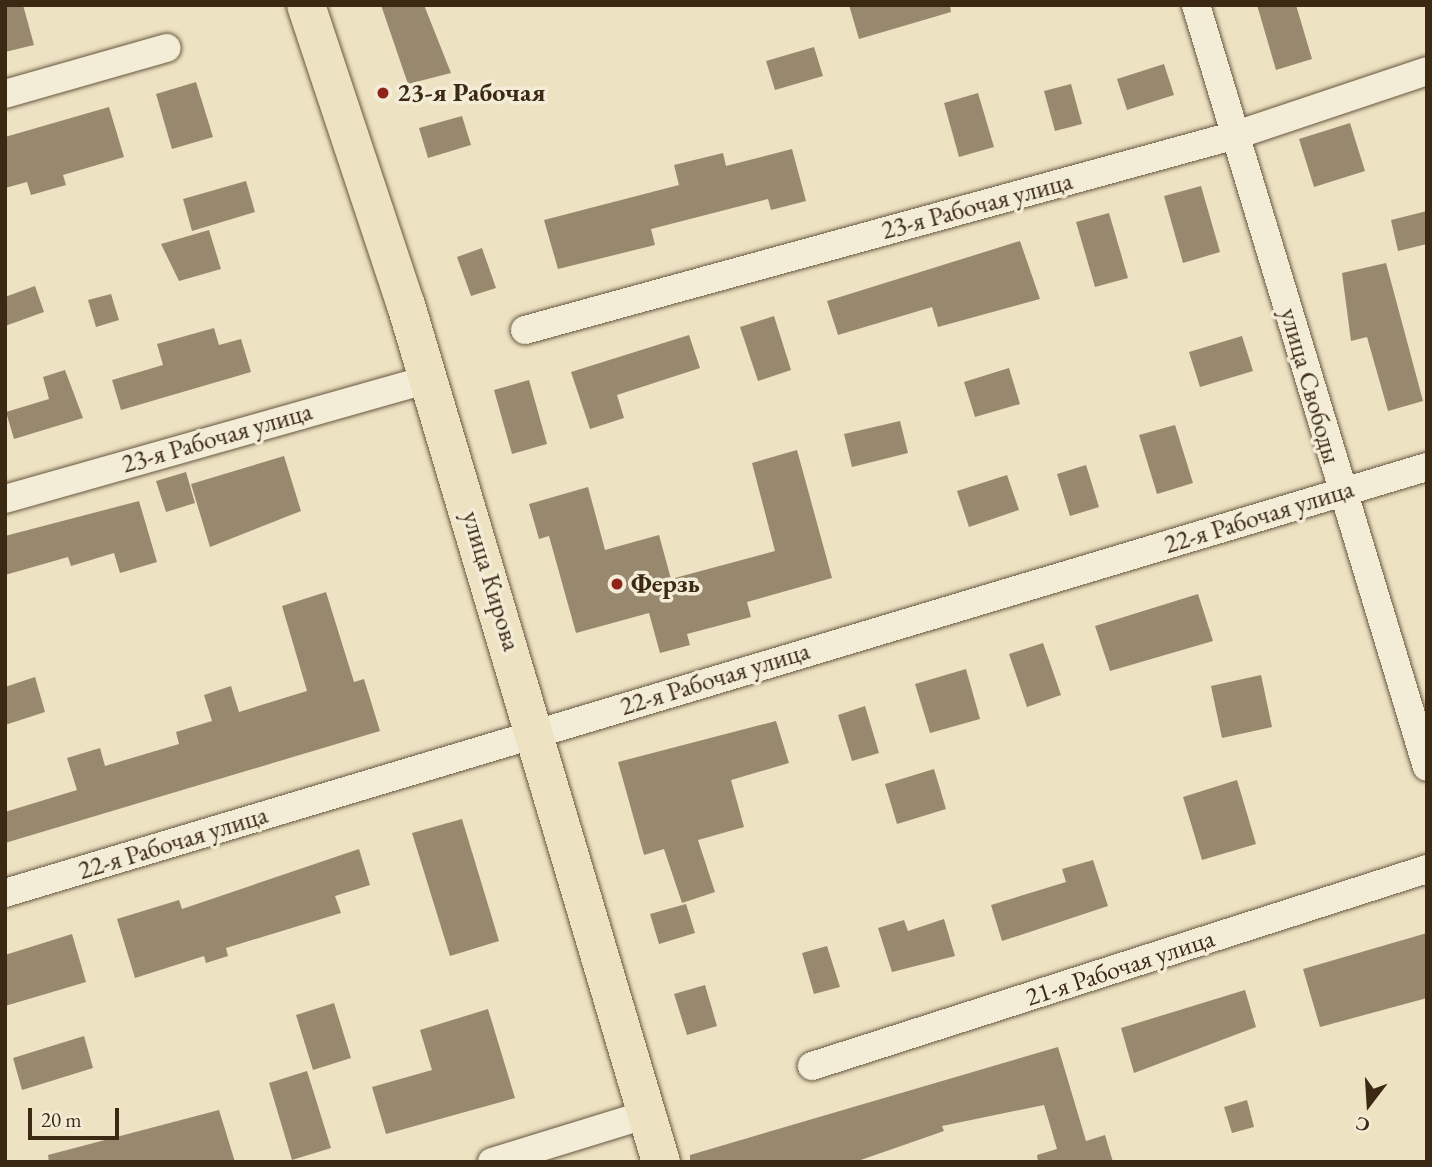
<!DOCTYPE html>
<meta charset="utf-8">
<style>
body{margin:0}
#map{position:relative;width:1432px;height:1167px;overflow:hidden;background:#ede2c2;font-family:"EB Garamond",serif}
div>[style]{position:absolute}
.building>*{inset:0;background:#98896e}
.roads{filter:drop-shadow(0 0 2px #685740) drop-shadow(0 0 2px #685740)}
.street>*{height:28px;margin:-14px;padding:0 14px;transform-origin:14px;border-radius:14px;background:#f3ecd7}
.primary>*{height:38px;margin:-19px;padding:0 19px;transform-origin:19px;border-radius:19px;background:#ede2c2}
.dots>*{width:19px;height:19px;translate:-50% -50%;box-sizing:border-box;border:4px solid #f3ecd7;border-radius:50%}
span{translate:-50% -50%;white-space:nowrap;text-align:center;line-height:1.15;-webkit-text-stroke:7px #f3ecd7;paint-order:stroke}
.poi-label{font-size:26px;color:#3c2914;font-weight:700}
.left{translate:0 -50%;text-align:left}
.street-label{font-size:26px;color:#3c2914}
.frame{position:absolute;inset:0;border:7px solid #3c2914;pointer-events:none}
.north{position:absolute;left:1334px;top:1069px;width:70px;height:70px;-webkit-text-stroke:5px #f3ecd7;paint-order:stroke;rotate:197deg;font-size:19px;font-weight:700;line-height:28px;text-align:center;color:#3c2914}
.north::after{content:'';display:block;margin:auto;width:24px;height:32px;background:#3c2914;clip-path:polygon(50% 0,100% 100%,50% 72%,0 100%)}
.scale{position:absolute;left:28px;top:1108px;width:91px;height:32px;box-sizing:border-box;border:4px solid #3c2914;border-top:0;padding-left:9px;font-size:21px;line-height:24px;white-space:nowrap;color:#3c2914;-webkit-text-stroke:5px #f3ecd7;paint-order:stroke}
</style>
<div id="map">
<div class="building">
<div style="clip-path:polygon(5px 5px,23px 5px,34px 45px,5px 52px)"></div>
<div style="clip-path:polygon(381px 5px,424px 5px,451px 73px,408px 84px)"></div>
<div style="clip-path:polygon(849px 5px,950px 5px,951px 12px,859px 39px)"></div>
<div style="clip-path:polygon(1257px 5px,1296px 5px,1312px 59px,1276px 70px)"></div>
<div style="clip-path:polygon(814px 47px,823px 76px,775px 90px,766px 61px)"></div>
<div style="clip-path:polygon(1164px 64px,1174px 95px,1127px 110px,1117px 79px)"></div>
<div style="clip-path:polygon(196px 82px,213px 137px,172px 149px,156px 94px)"></div>
<div style="clip-path:polygon(1071px 84px,1082px 124px,1055px 131px,1044px 91px)"></div>
<div style="clip-path:polygon(978px 93px,994px 147px,959px 157px,944px 103px)"></div>
<div style="clip-path:polygon(109px 107px,124px 157px,63px 175px,66px 185px,31px 195px,27px 182px,5px 188px,5px 137px)"></div>
<div style="clip-path:polygon(462px 116px,471px 145px,428px 158px,419px 128px)"></div>
<div style="clip-path:polygon(1350px 123px,1365px 171px,1314px 187px,1299px 139px)"></div>
<div style="clip-path:polygon(792px 149px,806px 201px,771px 210px,768px 199px,651px 229px,655px 245px,558px 269px,544px 220px,679px 185px,674px 165px,723px 153px,726px 166px)"></div>
<div style="clip-path:polygon(246px 181px,255px 212px,192px 231px,183px 199px)"></div>
<div style="clip-path:polygon(1201px 186px,1220px 252px,1183px 263px,1164px 196px)"></div>
<div style="clip-path:polygon(1427px 211px,1427px 244px,1398px 251px,1391px 220px)"></div>
<div style="clip-path:polygon(1109px 213px,1128px 278px,1095px 287px,1076px 222px)"></div>
<div style="clip-path:polygon(209px 230px,221px 269px,179px 281px,161px 244px)"></div>
<div style="clip-path:polygon(1020px 241px,1040px 299px,938px 327px,932px 307px,838px 335px,827px 301px)"></div>
<div style="clip-path:polygon(482px 248px,496px 288px,471px 296px,457px 257px)"></div>
<div style="clip-path:polygon(1386px 263px,1423px 401px,1388px 411px,1367px 337px,1351px 341px,1342px 273px)"></div>
<div style="clip-path:polygon(35px 286px,44px 312px,5px 326px,5px 297px)"></div>
<div style="clip-path:polygon(111px 294px,119px 320px,96px 327px,88px 300px)"></div>
<div style="clip-path:polygon(774px 316px,791px 370px,758px 381px,740px 327px)"></div>
<div style="clip-path:polygon(214px 328px,219px 345px,241px 339px,251px 372px,121px 410px,112px 380px,163px 365px,157px 344px)"></div>
<div style="clip-path:polygon(689px 335px,700px 368px,617px 395px,624px 418px,590px 429px,571px 372px)"></div>
<div style="clip-path:polygon(1242px 336px,1253px 371px,1200px 387px,1189px 352px)"></div>
<div style="clip-path:polygon(1009px 368px,1020px 404px,975px 417px,964px 382px)"></div>
<div style="clip-path:polygon(65px 370px,83px 418px,14px 439px,6px 412px,49px 399px,43px 377px)"></div>
<div style="clip-path:polygon(529px 380px,547px 444px,512px 454px,494px 390px)"></div>
<div style="clip-path:polygon(900px 421px,908px 453px,852px 467px,844px 434px)"></div>
<div style="clip-path:polygon(1175px 425px,1193px 483px,1157px 494px,1139px 435px)"></div>
<div style="clip-path:polygon(797px 450px,832px 578px,747px 602px,751px 617px,687px 634px,690px 645px,660px 653px,649px 613px,576px 633px,549px 536px,539px 539px,529px 504px,588px 487px,605px 550px,659px 535px,671px 579px,775px 551px,752px 463px)"></div>
<div style="clip-path:polygon(284px 456px,301px 511px,210px 547px,191px 484px)"></div>
<div style="clip-path:polygon(1086px 465px,1099px 507px,1070px 516px,1057px 474px)"></div>
<div style="clip-path:polygon(186px 472px,195px 503px,166px 512px,156px 481px)"></div>
<div style="clip-path:polygon(1007px 475px,1019px 510px,969px 527px,957px 491px)"></div>
<div style="clip-path:polygon(139px 501px,157px 562px,120px 573px,114px 553px,71px 566px,68px 557px,5px 575px,5px 536px)"></div>
<div style="clip-path:polygon(326px 592px,354px 682px,364px 679px,380px 731px,5px 843px,5px 812px,77px 790px,67px 758px,100px 748px,105px 766px,179px 744px,176px 732px,212px 721px,204px 695px,231px 686px,239px 712px,307px 691px,282px 606px)"></div>
<div style="clip-path:polygon(1198px 594px,1213px 641px,1110px 671px,1095px 626px)"></div>
<div style="clip-path:polygon(1043px 643px,1061px 695px,1027px 707px,1009px 654px)"></div>
<div style="clip-path:polygon(966px 669px,980px 719px,930px 733px,915px 684px)"></div>
<div style="clip-path:polygon(1261px 675px,1272px 727px,1222px 738px,1211px 686px)"></div>
<div style="clip-path:polygon(35px 677px,45px 712px,5px 725px,5px 687px)"></div>
<div style="clip-path:polygon(865px 706px,879px 753px,852px 761px,838px 715px)"></div>
<div style="clip-path:polygon(776px 721px,789px 763px,731px 780px,744px 827px,698px 840px,715px 892px,682px 903px,664px 849px,644px 855px,618px 762px)"></div>
<div style="clip-path:polygon(934px 769px,946px 809px,897px 824px,885px 784px)"></div>
<div style="clip-path:polygon(1237px 780px,1256px 844px,1202px 860px,1183px 797px)"></div>
<div style="clip-path:polygon(462px 819px,499px 941px,450px 956px,412px 833px)"></div>
<div style="clip-path:polygon(359px 849px,370px 885px,335px 896px,341px 913px,226px 948px,228px 956px,206px 963px,204px 956px,135px 978px,117px 919px,179px 900px,182px 909px)"></div>
<div style="clip-path:polygon(1093px 860px,1108px 906px,1002px 941px,991px 905px,1066px 882px,1062px 869px)"></div>
<div style="clip-path:polygon(686px 904px,695px 933px,659px 944px,650px 914px)"></div>
<div style="clip-path:polygon(944px 919px,955px 956px,892px 972px,878px 928px,904px 920px,908px 931px)"></div>
<div style="clip-path:polygon(1427px 933px,1427px 998px,1320px 1027px,1303px 969px)"></div>
<div style="clip-path:polygon(72px 934px,86px 982px,5px 1006px,5px 955px)"></div>
<div style="clip-path:polygon(827px 946px,840px 987px,814px 994px,802px 953px)"></div>
<div style="clip-path:polygon(705px 985px,717px 1026px,687px 1035px,674px 994px)"></div>
<div style="clip-path:polygon(1245px 990px,1256px 1027px,1134px 1073px,1121px 1028px)"></div>
<div style="clip-path:polygon(334px 1003px,351px 1058px,313px 1070px,296px 1015px)"></div>
<div style="clip-path:polygon(488px 1009px,515px 1098px,386px 1134px,372px 1087px,432px 1070px,420px 1030px)"></div>
<div style="clip-path:polygon(84px 1036px,93px 1068px,22px 1090px,13px 1058px)"></div>
<div style="clip-path:polygon(1058px 1047px,1086px 1141px,1105px 1135px,1113px 1162px,1038px 1162px,1037px 1155px,1057px 1149px,1044px 1105px,942px 1126px,944px 1131px,855px 1162px,690px 1162px,690px 1155px)"></div>
<div style="clip-path:polygon(307px 1071px,331px 1148px,292px 1160px,269px 1083px)"></div>
<div style="clip-path:polygon(1247px 1100px,1254px 1127px,1232px 1133px,1224px 1107px)"></div>
<div style="clip-path:polygon(219px 1110px,235px 1162px,49px 1162px,48px 1155px)"></div>
</div>
<div class="roads">
<div class="street">
<div style="left:1196px;top:5px;width:796px;rotate:73.14deg"></div>
<div style="left:5px;top:94px;width:168px;rotate:-15.9deg"></div>
<div style="left:525px;top:330px;width:737px;rotate:-15.34deg"></div>
<div style="left:1236px;top:135px;width:201px;rotate:-18.5deg"></div>
<div style="left:5px;top:499px;width:441px;rotate:-15.8deg"></div>
<div style="left:5px;top:893px;width:1484px;rotate:-16.68deg"></div>
<div style="left:812px;top:1066px;width:646px;rotate:-17.76deg"></div>
<div style="left:492px;top:1162px;width:163px;rotate:-17.1deg"></div>
</div>
<div class="primary">
<div style="left:306px;top:5px;width:316px;rotate:71.6deg"></div>
<div style="left:406px;top:305px;width:894px;rotate:73.43deg"></div>
</div>
</div>
<div class="dots">
<div style="left:383px;top:93px;background:#8f2418"></div>
<div style="left:617px;top:584px;background:#8f2418"></div>
</div>
<div class="poi-label">
<span class="left" style="left:397px;top:93px">23-я Рабочая</span>
<span class="left" style="left:631px;top:584px">Ферзь</span>
</div>
<div class="street-label">
<span style="left:977px;top:206px;rotate:-15deg">23-я Рабочая улица</span>
<span style="left:1310px;top:386px;rotate:74deg">улица Свободы</span>
<span style="left:217px;top:438px;rotate:-16deg">23-я Рабочая улица</span>
<span style="left:1259px;top:517px;rotate:-17deg">22-я Рабочая улица</span>
<span style="left:491px;top:581px;rotate:73deg">улица Кирова</span>
<span style="left:715px;top:679px;rotate:-17deg">22-я Рабочая улица</span>
<span style="left:173px;top:843px;rotate:-17deg">22-я Рабочая улица</span>
<span style="left:1120px;top:968px;rotate:-18deg">21-я Рабочая улица</span>
</div>
<div class="frame"></div>
<div class="north">С</div>
<div class="scale">20 m</div>
</div>
